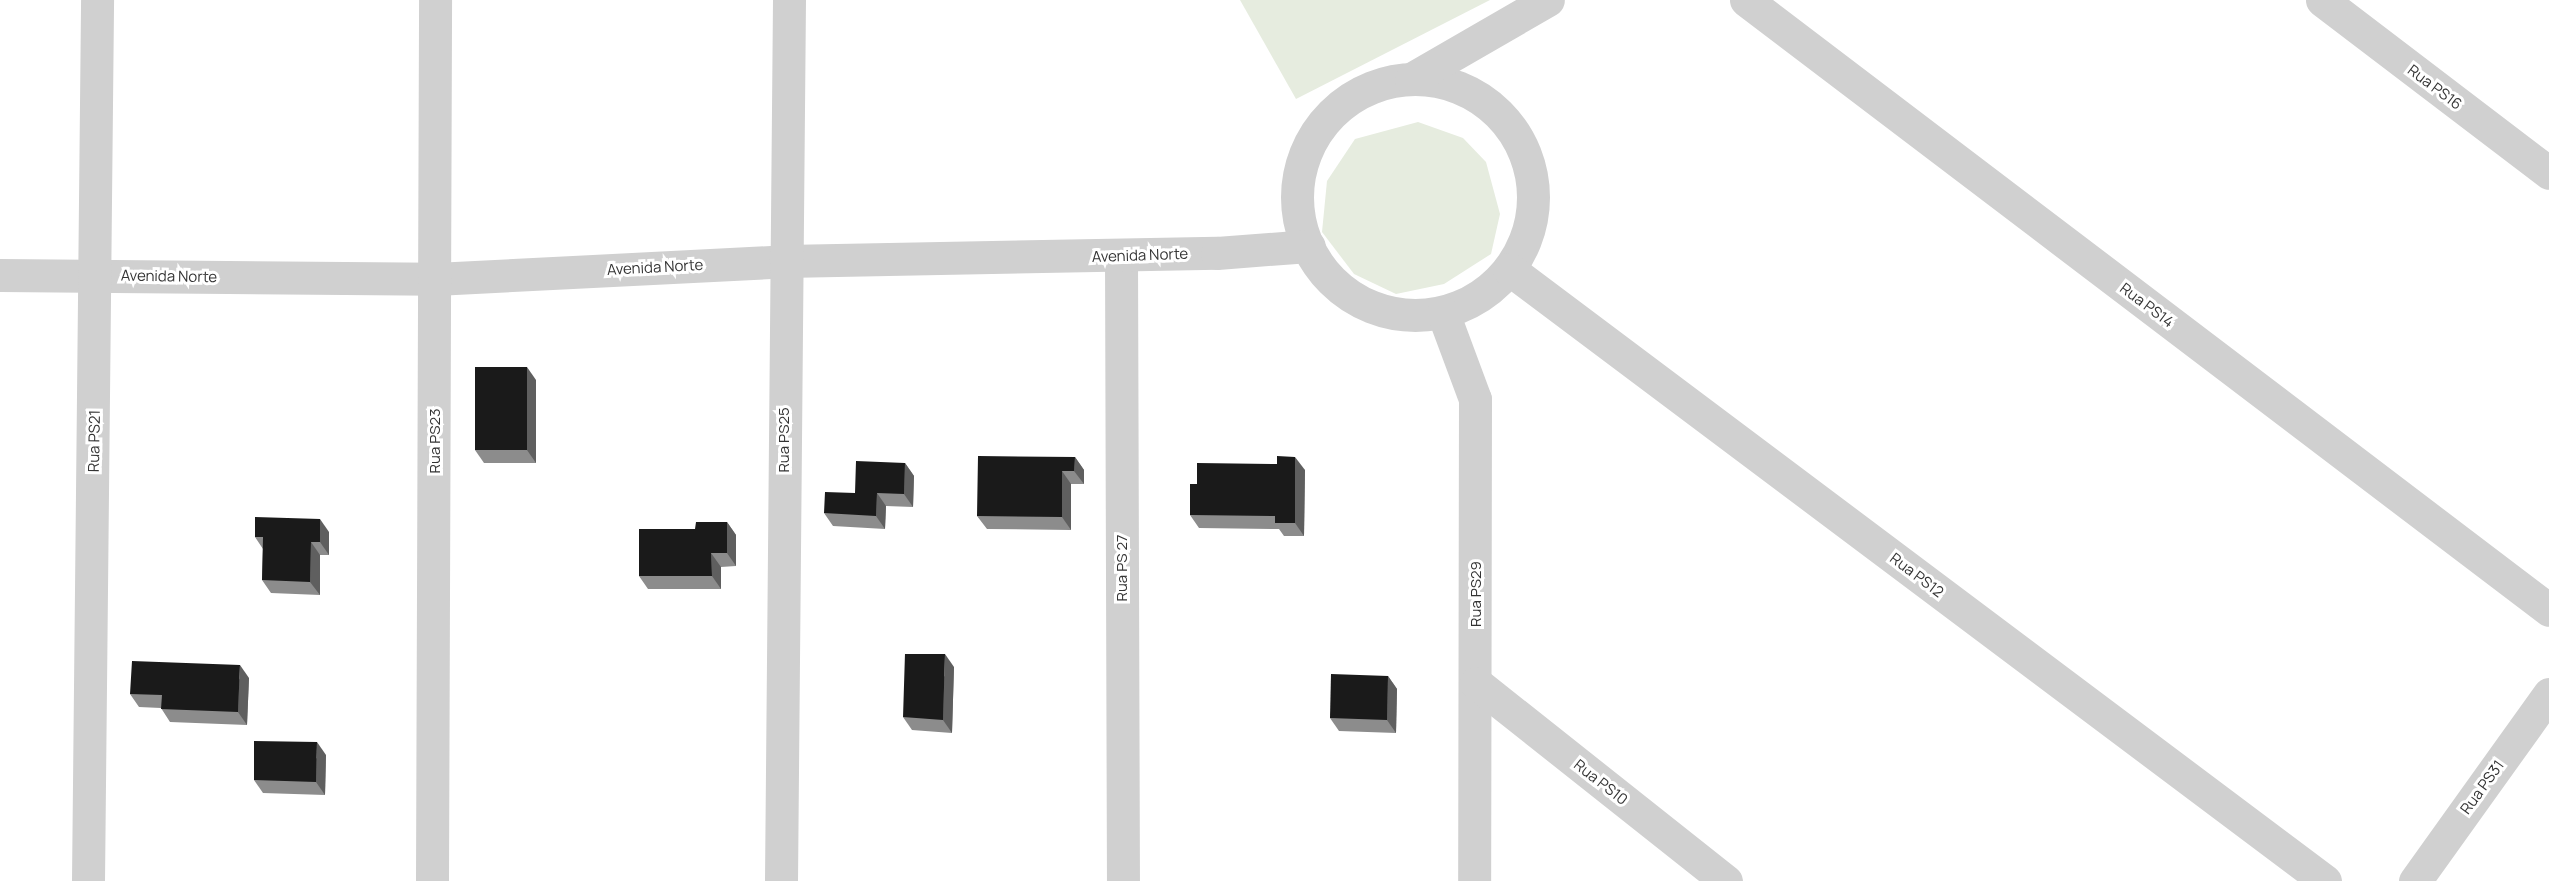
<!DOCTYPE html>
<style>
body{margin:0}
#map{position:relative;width:2549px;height:881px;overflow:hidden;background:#fff;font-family:Manrope,sans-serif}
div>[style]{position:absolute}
.green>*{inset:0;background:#e6ecdf}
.street>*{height:33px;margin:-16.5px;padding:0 16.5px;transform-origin:16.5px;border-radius:16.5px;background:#d0d0d0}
.street>.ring{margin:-16.5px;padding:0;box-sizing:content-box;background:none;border:33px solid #d0d0d0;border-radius:50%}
.wall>*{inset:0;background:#8c8c8c}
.shaded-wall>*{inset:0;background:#5f5f5f}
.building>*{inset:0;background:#1a1a1a}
span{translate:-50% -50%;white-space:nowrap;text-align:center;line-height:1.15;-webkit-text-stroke:6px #fff;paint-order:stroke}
.street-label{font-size:15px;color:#333}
</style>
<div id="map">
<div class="green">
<div style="clip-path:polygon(1240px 0,1490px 0,1296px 99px)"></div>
<div style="clip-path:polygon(1418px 122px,1463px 138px,1486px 162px,1500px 214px,1491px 254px,1444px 284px,1396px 294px,1354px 274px,1322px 232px,1327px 181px,1355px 139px)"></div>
</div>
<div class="street">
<div style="left:1746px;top:0;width:1008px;rotate:37.22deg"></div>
<div style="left:2322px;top:0;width:285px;rotate:37.3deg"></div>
<div class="ring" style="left:1297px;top:79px;width:203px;height:203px"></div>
<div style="left:1411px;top:79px;width:158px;rotate:-30deg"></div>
<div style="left:1121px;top:256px;width:625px;rotate:89.82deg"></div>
<div style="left:1509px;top:269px;width:1020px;rotate:36.87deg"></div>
<div style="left:0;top:275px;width:435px;rotate:0.5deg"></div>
<div style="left:435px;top:279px;width:350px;rotate:-2.9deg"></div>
<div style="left:785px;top:261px;width:432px;rotate:-1.1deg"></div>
<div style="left:1217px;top:253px;width:92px;rotate:-4.4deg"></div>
<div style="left:1443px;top:313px;width:92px;rotate:69.6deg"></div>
<div style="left:1475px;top:399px;width:482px;rotate:90.1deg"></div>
<div style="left:1476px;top:683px;width:319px;rotate:38.4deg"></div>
<div style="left:88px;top:881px;width:881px;rotate:-89.41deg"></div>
<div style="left:432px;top:881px;width:881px;rotate:-89.8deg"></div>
<div style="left:781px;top:881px;width:881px;rotate:-89.48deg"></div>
<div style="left:2415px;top:881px;width:230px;rotate:-54.4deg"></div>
</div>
<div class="wall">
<div style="clip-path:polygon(536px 380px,536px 463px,484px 463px,475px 450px)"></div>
<div style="clip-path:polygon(1075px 457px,1084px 470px,1084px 484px,1071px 484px,1071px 530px,987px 529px,977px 516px)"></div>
<div style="clip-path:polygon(905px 463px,914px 476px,913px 507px,886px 506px,885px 529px,833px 526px,824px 513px,855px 493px)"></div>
<div style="clip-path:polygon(1277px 464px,1305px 470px,1304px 536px,1284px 536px,1279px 529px,1199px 528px,1190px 515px,1197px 484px)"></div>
<div style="clip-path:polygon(727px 522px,736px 535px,736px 566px,721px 567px,721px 589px,648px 589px,639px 576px,695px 529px)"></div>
<div style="clip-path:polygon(329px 532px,329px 555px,320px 555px,320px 595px,271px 593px,262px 580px,263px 549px,255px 537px)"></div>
<div style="clip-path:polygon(954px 667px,952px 733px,912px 730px,903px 717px)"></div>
<div style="clip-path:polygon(1388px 676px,1397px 689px,1396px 733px,1339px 731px,1330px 718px)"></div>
<div style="clip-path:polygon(249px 678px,247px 725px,170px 722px,161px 708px,139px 707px,130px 694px)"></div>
<div style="clip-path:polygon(326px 755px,325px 795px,263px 793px,254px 780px)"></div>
</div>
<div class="shaded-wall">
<div style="clip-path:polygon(527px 367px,536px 380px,536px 463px,527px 450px)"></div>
<div style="clip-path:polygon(1075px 457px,1084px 470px,1084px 484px,1074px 471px)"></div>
<div style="clip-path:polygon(1295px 457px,1305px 470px,1304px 536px,1295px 523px)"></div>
<div style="clip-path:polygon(905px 463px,914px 476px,913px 507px,904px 494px)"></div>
<div style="clip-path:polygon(1062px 471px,1071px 484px,1071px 530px,1062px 517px)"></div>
<div style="clip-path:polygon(877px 493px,886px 506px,885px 529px,876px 516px)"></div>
<div style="clip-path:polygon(320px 519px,329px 532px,329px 555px,320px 542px)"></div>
<div style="clip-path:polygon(727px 522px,736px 535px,736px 566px,727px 553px)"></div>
<div style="clip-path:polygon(311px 542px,320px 555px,320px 595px,310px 582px)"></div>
<div style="clip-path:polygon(711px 553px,721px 567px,721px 589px,712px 576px)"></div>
<div style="clip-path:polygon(945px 654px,954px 667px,952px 733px,943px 720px)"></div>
<div style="clip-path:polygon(240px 665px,249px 678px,247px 725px,238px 712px)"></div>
<div style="clip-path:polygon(1388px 676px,1397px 689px,1396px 733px,1387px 720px)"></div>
<div style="clip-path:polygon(317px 742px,326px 755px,325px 795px,316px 782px)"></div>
</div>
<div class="building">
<div style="clip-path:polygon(475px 367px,527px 367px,527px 450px,475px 450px)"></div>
<div style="clip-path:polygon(978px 456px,1075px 457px,1074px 471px,1062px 471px,1062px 517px,977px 516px)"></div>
<div style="clip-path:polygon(1277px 456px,1295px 457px,1295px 523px,1275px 523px,1275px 516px,1190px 515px,1190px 484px,1197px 484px,1197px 463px,1277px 464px)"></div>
<div style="clip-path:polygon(856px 461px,905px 463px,904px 494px,877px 493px,876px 516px,824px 513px,825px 492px,855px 493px)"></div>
<div style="clip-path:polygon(255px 517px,320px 519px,320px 542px,311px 542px,310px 582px,262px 580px,263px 537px,255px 537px)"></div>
<div style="clip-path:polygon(696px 522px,727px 522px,727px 553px,711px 553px,712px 576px,639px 576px,639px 529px,695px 529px)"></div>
<div style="clip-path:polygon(905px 654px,945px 654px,943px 720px,903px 717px)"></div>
<div style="clip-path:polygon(132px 661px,240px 665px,238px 712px,161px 709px,162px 695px,130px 694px)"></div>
<div style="clip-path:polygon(1331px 674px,1388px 676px,1387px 720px,1330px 718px)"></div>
<div style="clip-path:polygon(254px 741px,317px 742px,316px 782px,254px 780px)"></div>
</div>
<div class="street-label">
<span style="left:2435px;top:87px;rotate:37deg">Rua PS16</span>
<span style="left:1140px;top:255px;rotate:-2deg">Avenida Norte</span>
<span style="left:655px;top:267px;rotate:-3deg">Avenida Norte</span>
<span style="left:169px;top:276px;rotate:1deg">Avenida Norte</span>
<span style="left:2147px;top:305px;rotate:37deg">Rua PS14</span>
<span style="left:784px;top:440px;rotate:-90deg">Rua PS25</span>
<span style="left:94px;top:441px;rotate:-89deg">Rua PS21</span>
<span style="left:435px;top:441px;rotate:-90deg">Rua PS23</span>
<span style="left:1122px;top:568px;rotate:-90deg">Rua PS 27</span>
<span style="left:1917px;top:575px;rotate:37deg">Rua PS12</span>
<span style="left:1476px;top:594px;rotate:-90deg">Rua PS29</span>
<span style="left:1601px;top:782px;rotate:38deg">Rua PS10</span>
<span style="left:2482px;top:787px;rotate:-54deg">Rua PS31</span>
</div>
</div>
